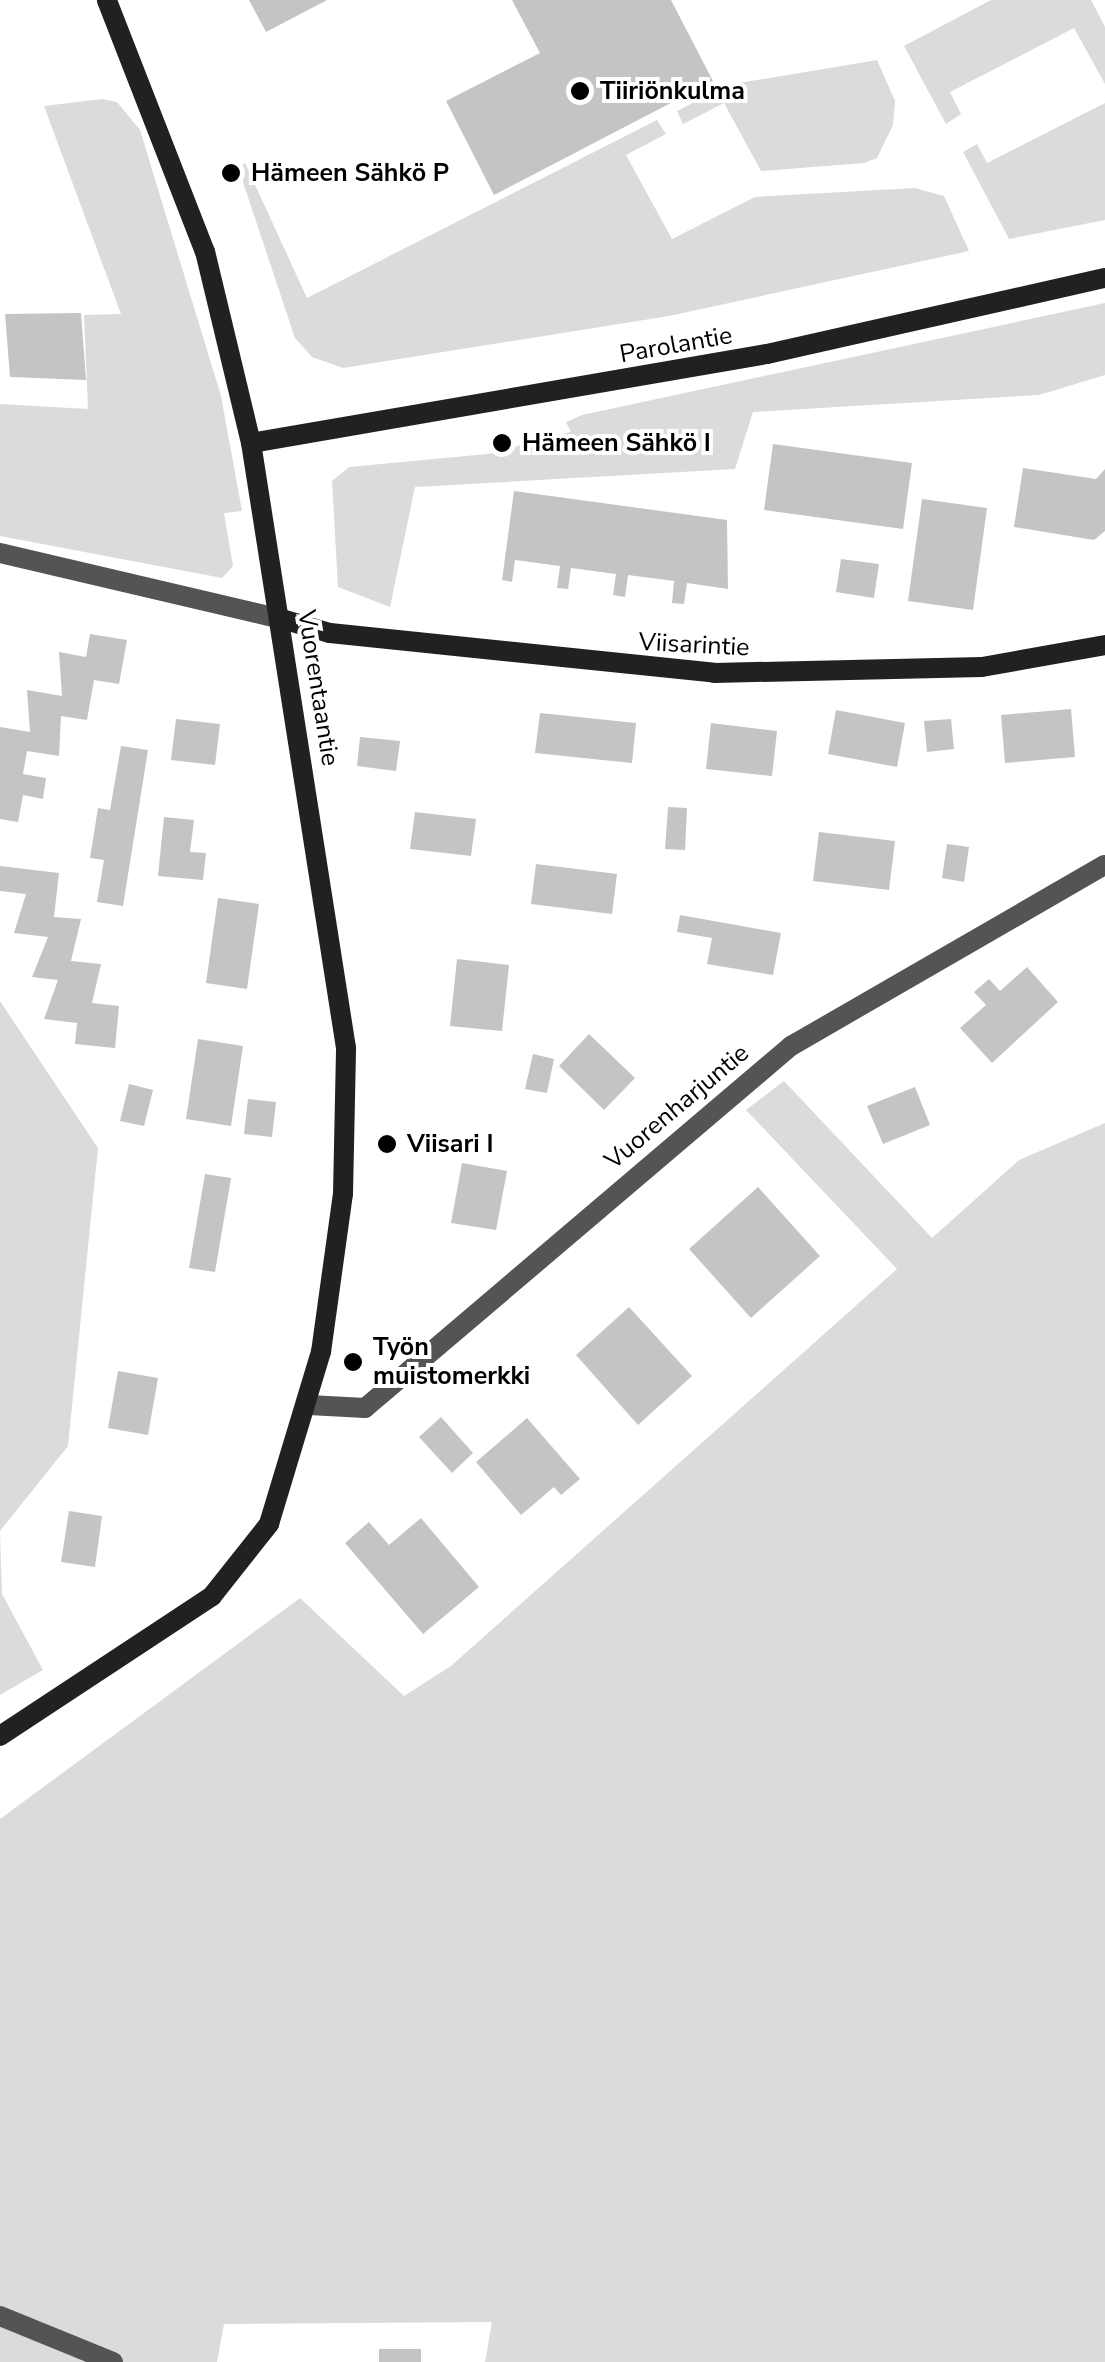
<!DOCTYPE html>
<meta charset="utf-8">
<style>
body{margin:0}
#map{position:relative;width:1105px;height:2362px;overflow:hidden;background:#fff;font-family:"Nunito Sans",sans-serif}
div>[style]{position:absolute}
.green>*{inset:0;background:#dbdbdb}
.building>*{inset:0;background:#c4c4c4}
.street>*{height:20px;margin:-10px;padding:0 10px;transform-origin:10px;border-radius:10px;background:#545454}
.secondary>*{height:20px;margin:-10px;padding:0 10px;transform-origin:10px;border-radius:10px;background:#212121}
.dots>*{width:28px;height:28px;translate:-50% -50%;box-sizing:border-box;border:5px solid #fff;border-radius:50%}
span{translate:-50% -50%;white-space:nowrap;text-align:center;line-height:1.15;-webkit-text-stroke:8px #fff;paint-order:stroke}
.poi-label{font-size:25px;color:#000;font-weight:700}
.left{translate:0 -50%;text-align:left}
.street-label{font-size:25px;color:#000}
</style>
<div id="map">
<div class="green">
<div style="clip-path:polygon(991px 0,1091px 0,1105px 27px,1105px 84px,1074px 28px,950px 92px,961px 114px,946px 124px,904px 46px)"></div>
<div style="clip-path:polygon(877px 60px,895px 101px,893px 125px,877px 158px,864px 163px,761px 171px,724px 103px,683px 124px,677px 111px,727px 85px)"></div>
<div style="clip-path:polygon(102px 99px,117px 102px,140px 130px,221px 396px,242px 511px,224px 513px,233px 566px,222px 578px,0 536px,0 404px,88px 409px,84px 315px,121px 314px,44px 106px)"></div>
<div style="clip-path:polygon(1105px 103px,1105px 220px,1009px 239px,963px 152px,977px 144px,987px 163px)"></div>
<div style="clip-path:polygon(657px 120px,666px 134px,626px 155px,672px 239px,755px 197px,915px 188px,944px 196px,969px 251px,669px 316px,343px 368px,312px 357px,295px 338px,238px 167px,245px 163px,307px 298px)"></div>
<div style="clip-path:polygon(1105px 303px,1105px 375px,1039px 395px,753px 412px,735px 469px,415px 487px,390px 607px,338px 587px,332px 481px,349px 467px,487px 454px,571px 432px,566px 422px,582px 415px)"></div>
<div style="clip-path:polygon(0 1001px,98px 1148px,68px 1446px,0 1531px,2px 1594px,43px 1670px,0 1695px)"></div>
<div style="clip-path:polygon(784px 1081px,932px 1238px,1019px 1160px,1105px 1123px,1105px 2362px,485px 2362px,492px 2322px,224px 2324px,217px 2362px,0 2362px,0 1819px,300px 1598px,404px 1696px,451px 1666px,897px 1269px,746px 1110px)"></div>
</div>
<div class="building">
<div style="clip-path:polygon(249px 0,327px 0,266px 32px)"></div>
<div style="clip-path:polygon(512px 0,671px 0,713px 81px,494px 195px,446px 101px,540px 53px)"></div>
<div style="clip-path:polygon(81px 313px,86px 380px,10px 377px,5px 314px)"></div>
<div style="clip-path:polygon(773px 444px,912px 463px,903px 529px,764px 510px)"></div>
<div style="clip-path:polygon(1023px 468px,1096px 479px,1105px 469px,1105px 531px,1094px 540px,1014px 527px)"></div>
<div style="clip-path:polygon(514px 491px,727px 520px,728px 589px,687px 583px,684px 604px,672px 603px,674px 581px,628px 575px,625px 597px,613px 595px,616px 574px,571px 568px,568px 589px,557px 588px,560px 566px,515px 560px,512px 582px,502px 580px)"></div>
<div style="clip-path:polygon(922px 499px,987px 508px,973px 610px,908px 601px)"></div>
<div style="clip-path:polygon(841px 559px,879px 564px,874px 598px,836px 592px)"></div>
<div style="clip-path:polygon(90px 634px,127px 640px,119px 684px,94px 680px,87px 720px,61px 716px,59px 756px,27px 751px,23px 774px,46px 778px,43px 799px,23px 795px,18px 822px,0 819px,0 727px,30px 732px,27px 690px,62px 696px,59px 652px,86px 657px)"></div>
<div style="clip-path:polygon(1071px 709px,1075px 757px,1005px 763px,1001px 715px)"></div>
<div style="clip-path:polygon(836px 710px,905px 723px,897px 767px,828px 754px)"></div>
<div style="clip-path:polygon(540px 713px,636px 723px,632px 763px,535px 753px)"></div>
<div style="clip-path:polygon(176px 719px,220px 724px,215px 765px,171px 760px)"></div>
<div style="clip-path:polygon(951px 719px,954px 749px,927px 752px,924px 721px)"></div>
<div style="clip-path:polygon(711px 723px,777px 731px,772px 776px,706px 769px)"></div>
<div style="clip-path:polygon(360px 737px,400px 741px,396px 771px,357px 766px)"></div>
<div style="clip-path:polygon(121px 746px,148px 750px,123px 906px,97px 902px,104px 860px,90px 858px,98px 808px,110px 810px)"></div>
<div style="clip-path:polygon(668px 807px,687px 808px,685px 850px,665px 849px)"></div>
<div style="clip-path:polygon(415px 812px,476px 819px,471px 856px,410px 849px)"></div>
<div style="clip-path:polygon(164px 817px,194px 820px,190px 852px,206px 853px,203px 880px,158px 876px)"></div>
<div style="clip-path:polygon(819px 832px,895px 841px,889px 890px,813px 881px)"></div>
<div style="clip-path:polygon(947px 844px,969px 847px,964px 882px,942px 878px)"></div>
<div style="clip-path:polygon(536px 864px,617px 874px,612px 914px,531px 904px)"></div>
<div style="clip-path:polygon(0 866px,59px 873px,54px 917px,81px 919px,71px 961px,101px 964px,92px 1003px,119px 1006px,115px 1048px,75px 1044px,77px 1023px,44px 1019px,58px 980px,32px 977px,48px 937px,14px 933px,26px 894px,0 891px)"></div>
<div style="clip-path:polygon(218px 898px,259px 904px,247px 989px,206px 983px)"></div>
<div style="clip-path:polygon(680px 915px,781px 933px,773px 975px,707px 964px,712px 938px,677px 932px)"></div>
<div style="clip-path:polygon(457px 959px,509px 965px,502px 1031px,450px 1026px)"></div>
<div style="clip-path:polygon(1027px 967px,1058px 1002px,992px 1063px,960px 1028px,986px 1005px,974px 992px,989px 979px,1000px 991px)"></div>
<div style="clip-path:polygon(589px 1034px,635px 1078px,604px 1110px,559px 1066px)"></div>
<div style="clip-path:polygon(198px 1039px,243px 1046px,231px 1126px,186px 1119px)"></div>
<div style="clip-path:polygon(533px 1054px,554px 1059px,547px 1093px,525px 1089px)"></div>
<div style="clip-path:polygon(129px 1084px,153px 1090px,144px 1126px,120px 1121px)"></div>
<div style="clip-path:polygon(915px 1087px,930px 1125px,883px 1144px,867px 1106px)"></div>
<div style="clip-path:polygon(248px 1099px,276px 1102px,272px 1137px,244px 1134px)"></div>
<div style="clip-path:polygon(462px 1163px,507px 1171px,496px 1230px,451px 1223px)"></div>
<div style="clip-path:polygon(205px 1174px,231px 1178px,215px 1272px,189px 1268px)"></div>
<div style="clip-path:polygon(758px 1187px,820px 1256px,751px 1318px,689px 1249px)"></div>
<div style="clip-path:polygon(629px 1307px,692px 1376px,638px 1425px,576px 1355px)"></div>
<div style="clip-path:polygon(118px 1371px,158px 1378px,148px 1435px,108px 1428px)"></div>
<div style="clip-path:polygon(441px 1417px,473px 1453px,452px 1473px,419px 1437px)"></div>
<div style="clip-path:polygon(527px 1418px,580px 1479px,561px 1495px,554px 1487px,521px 1515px,476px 1462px)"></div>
<div style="clip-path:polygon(69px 1511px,102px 1516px,95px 1567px,61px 1562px)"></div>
<div style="clip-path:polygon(421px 1518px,479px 1587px,423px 1634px,345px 1543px,369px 1522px,389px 1545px)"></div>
<div style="clip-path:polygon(379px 2349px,421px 2349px,421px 2362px,379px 2362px)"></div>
</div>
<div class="street">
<div style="left:0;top:553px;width:290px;rotate:13.2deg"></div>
<div style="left:309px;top:1405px;width:56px;rotate:3.1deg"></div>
<div style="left:365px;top:1408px;width:559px;rotate:-40.36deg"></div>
<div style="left:791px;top:1046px;width:362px;rotate:-30deg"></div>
<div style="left:0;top:2316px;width:122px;rotate:22.2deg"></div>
</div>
<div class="secondary">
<div style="left:251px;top:443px;width:524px;rotate:-9.79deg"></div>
<div style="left:767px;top:354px;width:346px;rotate:-12.7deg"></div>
<div style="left:282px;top:619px;width:50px;rotate:16.3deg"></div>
<div style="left:330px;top:633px;width:386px;rotate:5.9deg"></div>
<div style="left:714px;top:673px;width:268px;rotate:-1.3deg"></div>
<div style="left:982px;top:667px;width:125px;rotate:-10.1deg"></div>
<div style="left:0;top:1736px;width:254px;rotate:-33.4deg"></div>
<div style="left:212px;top:1596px;width:92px;rotate:-51.6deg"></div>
<div style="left:269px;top:1524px;width:180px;rotate:-73.2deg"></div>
<div style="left:321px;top:1352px;width:160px;rotate:-82.1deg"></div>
<div style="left:343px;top:1194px;width:146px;rotate:-88.8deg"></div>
<div style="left:346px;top:1048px;width:612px;rotate:-98.92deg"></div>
<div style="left:251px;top:443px;width:196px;rotate:-103.5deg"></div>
<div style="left:205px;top:252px;width:270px;rotate:-111.3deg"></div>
</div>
<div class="dots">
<div style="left:580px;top:91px;background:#000"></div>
<div style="left:231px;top:173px;background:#000"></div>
<div style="left:502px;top:443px;background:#000"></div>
<div style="left:387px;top:1144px;background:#000"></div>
<div style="left:353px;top:1362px;background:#000"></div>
</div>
<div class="poi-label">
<span class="left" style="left:600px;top:91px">Tiiriönkulma</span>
<span class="left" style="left:251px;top:173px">Hämeen Sähkö P</span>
<span class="left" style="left:522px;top:443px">Hämeen Sähkö I</span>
<span class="left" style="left:407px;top:1144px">Viisari I</span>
<span class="left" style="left:373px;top:1362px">Työn<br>muistomerkki</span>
</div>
<div class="street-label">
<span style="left:676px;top:345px;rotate:-10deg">Parolantie</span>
<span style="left:694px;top:645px;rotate:3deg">Viisarintie</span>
<span style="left:318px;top:688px;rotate:81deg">Vuorentaantie</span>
<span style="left:677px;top:1107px;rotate:-40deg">Vuorenharjuntie</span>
</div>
</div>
